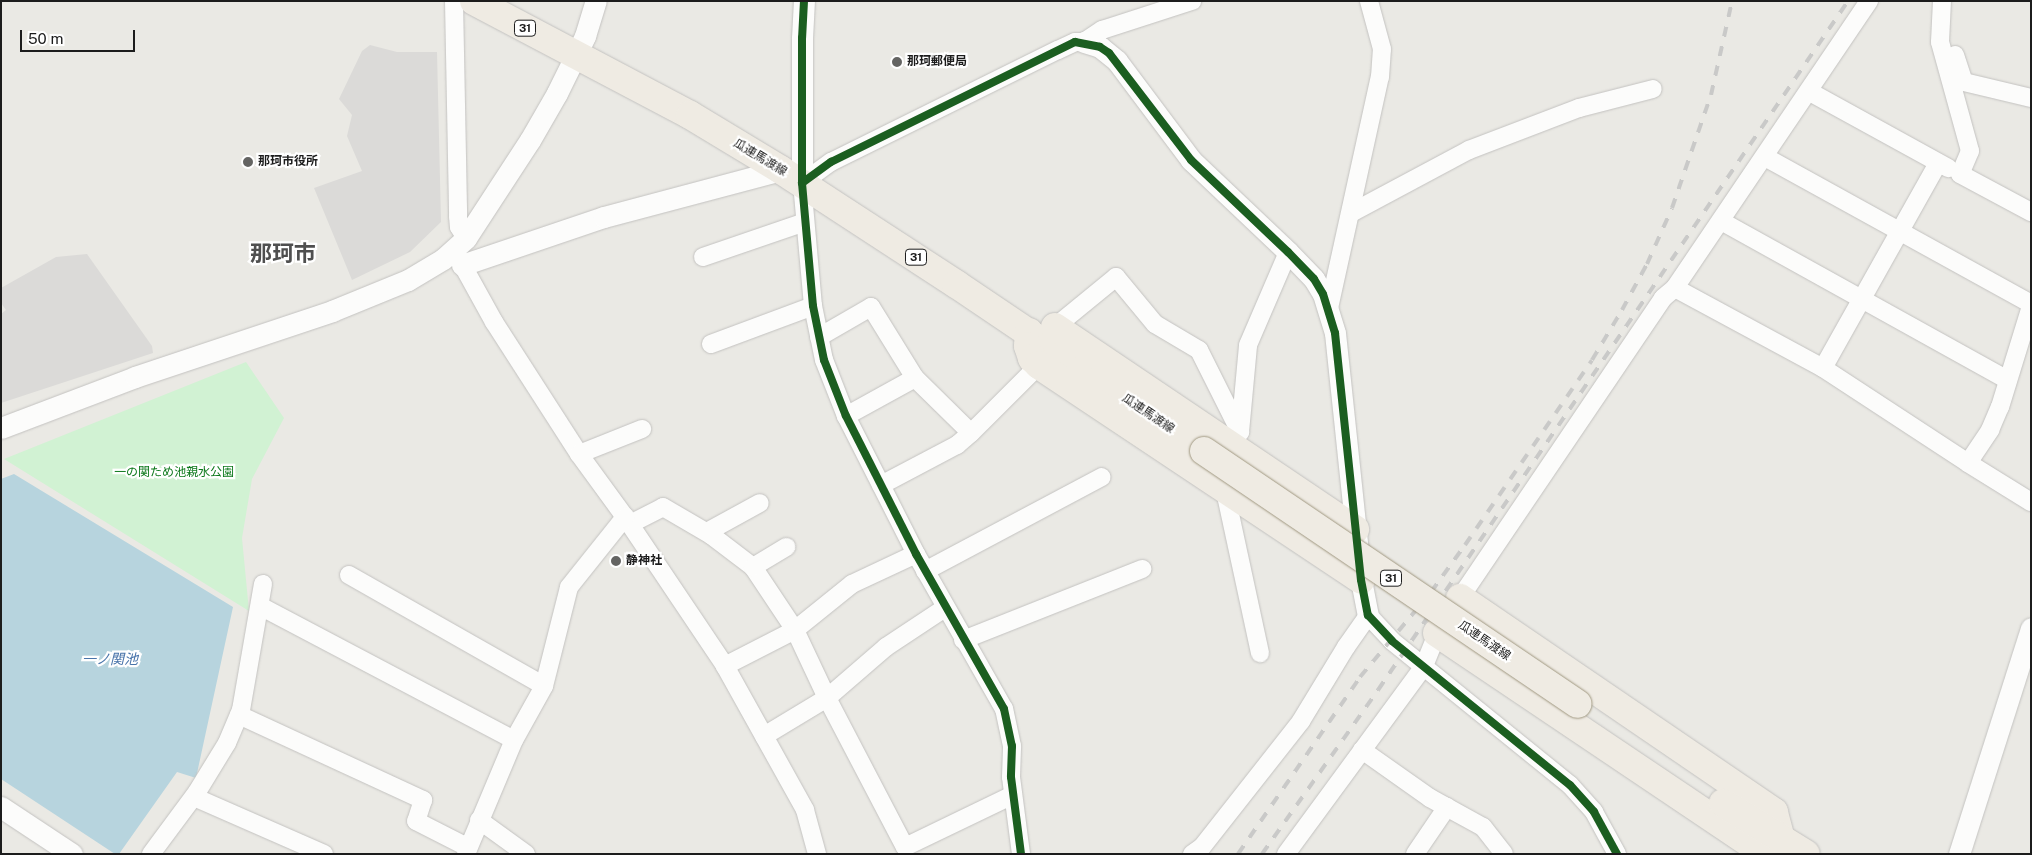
<!DOCTYPE html>
<meta charset="utf-8">
<style>
body{margin:0}
#map{position:relative;width:2032px;height:855px;overflow:hidden;background:#eae9e4;font-family:"Public Sans","Noto Sans JP",sans-serif}
div>[style]{position:absolute}
.park>*{inset:0;background:#d1f2d3}
.parking>*{inset:0;background:#dbdad8}
.water>*{inset:0;background:#b7d4de}
.roads{filter:drop-shadow(0 0 1px #c3c2c0) drop-shadow(0 0 1px #c3c2c0)}
.minor>*{height:18px;margin:-9px;padding:0 9px;transform-origin:9px;border-radius:9px;background:#fcfcfb}
.tertiary>*{height:21px;margin:-10.5px;padding:0 10.5px;transform-origin:10.5px;border-radius:10.5px;background:#fcfcfb}
.primary>*{height:28px;margin:-14px;padding:0 14px;transform-origin:14px;border-radius:14px;background:#efebe3}
.rail>*{height:4px;margin-top:-2px;transform-origin:0;background:repeating-linear-gradient(90deg,#c9c9c8 0 10px,transparent 0 20px)}
.bridges{filter:drop-shadow(0 0 1px #a09881) drop-shadow(0 0 1px #a09881)}
.primary-bridge>*{height:28px;margin:-14px;padding:0 14px;transform-origin:14px;border-radius:14px;background:#efebe3}
.cycleway>*{height:8px;margin:-4px;padding:0 4px;transform-origin:4px;border-radius:4px;background:#1b5e20}
.dots>*{width:14px;height:14px;translate:-50% -50%;box-sizing:border-box;border:2px solid #fff;border-radius:50%}
span{translate:-50% -50%;white-space:nowrap;text-align:center;line-height:1.15;-webkit-text-stroke:4.5px #fff;paint-order:stroke}
.shield-label span{padding:1px 4px;background:#fff;border:1px solid;border-radius:4px;-webkit-text-stroke-width:0}
.shield-label{font-size:11px;color:#1c1c1c;font-weight:700}
.poi-label{font-size:12px;color:#1c1c1c;font-weight:700}
.left{translate:0 -50%;text-align:left}
.street-label{font-size:12px;color:#1c1c1c}
.park-label{font-size:12px;color:#0b781a}
.water-label{font-size:14px;color:#4974aa;font-style:italic}
.town-label{font-size:22px;color:#4f4f4f;font-weight:700}
.frame{position:absolute;inset:0;border:2px solid #1c1c1c;pointer-events:none}
.scale{position:absolute;left:20px;top:30px;width:115px;height:22px;box-sizing:border-box;border:2px solid #1c1c1c;border-top:0;padding-left:6px;font-size:15px;line-height:18px;white-space:nowrap;color:#1c1c1c;-webkit-text-stroke:4px #fff;paint-order:stroke}
</style>
<div id="map">
<div class="park">
<div style="clip-path:polygon(246px 362px,284px 418px,252px 479px,242px 538px,249px 611px,4px 459px)"></div>
</div>
<div class="parking">
<div style="clip-path:polygon(370px 45px,397px 52px,437px 52px,441px 222px,410px 252px,352px 280px,314px 188px,362px 171px,347px 136px,352px 115px,339px 99px,362px 51px)"></div>
<div style="clip-path:polygon(87px 254px,152px 346px,153px 353px,1px 403px,1px 314px,6px 310px,1px 303px,1px 288px,56px 257px)"></div>
</div>
<div class="water">
<div style="clip-path:polygon(14px 474px,233px 607px,196px 778px,177px 772px,119px 854px,115px 854px,1px 779px,1px 479px)"></div>
</div>
<div class="roads">
<div class="minor">
<div style="left:454px;top:1px;width:215px;rotate:88.9deg"></div>
<div style="left:458px;top:216px;width:11px;rotate:85deg"></div>
<div style="left:459px;top:227px;width:13px;rotate:58deg"></div>
<div style="left:1869px;top:1px;width:346px;rotate:124.1deg"></div>
<div style="left:1675px;top:288px;width:168px;rotate:28.4deg"></div>
<div style="left:1823px;top:368px;width:173px;rotate:33.2deg"></div>
<div style="left:1968px;top:463px;width:40px;rotate:-56deg"></div>
<div style="left:1990px;top:430px;width:25px;rotate:-67deg"></div>
<div style="left:2000px;top:407px;width:106px;rotate:-72.9deg"></div>
<div style="left:1942px;top:1px;width:41px;rotate:92.8deg"></div>
<div style="left:1940px;top:42px;width:113px;rotate:74.6deg"></div>
<div style="left:1970px;top:151px;width:25px;rotate:113deg"></div>
<div style="left:1960px;top:174px;width:81px;rotate:28.2deg"></div>
<div style="left:1955px;top:55px;width:28px;rotate:72deg"></div>
<div style="left:1964px;top:82px;width:69px;rotate:13.4deg"></div>
<div style="left:1810px;top:92px;width:158px;rotate:28.8deg"></div>
<div style="left:1765px;top:157px;width:304px;rotate:28.9deg"></div>
<div style="left:1351px;top:213px;width:134px;rotate:-28.1deg"></div>
<div style="left:1469px;top:150px;width:118px;rotate:-20.9deg"></div>
<div style="left:1579px;top:108px;width:76px;rotate:-14.4deg"></div>
<div style="left:1721px;top:221px;width:328px;rotate:29deg"></div>
<div style="left:457px;top:255px;width:77px;rotate:61.1deg"></div>
<div style="left:494px;top:322px;width:157px;rotate:57.2deg"></div>
<div style="left:579px;top:454px;width:78px;rotate:53.9deg"></div>
<div style="left:625px;top:517px;width:179px;rotate:56.1deg"></div>
<div style="left:725px;top:666px;width:165px;rotate:60.9deg"></div>
<div style="left:805px;top:810px;width:46px;rotate:74.7deg"></div>
<div style="left:703px;top:257px;width:108px;rotate:-18.9deg"></div>
<div style="left:1329px;top:308px;width:237px;rotate:-77.6deg"></div>
<div style="left:1380px;top:77px;width:28px;rotate:-86deg"></div>
<div style="left:1382px;top:49px;width:50px;rotate:-105.2deg"></div>
<div style="left:1055px;top:327px;width:79px;rotate:-39.3deg"></div>
<div style="left:1116px;top:277px;width:61px;rotate:50.3deg"></div>
<div style="left:1155px;top:324px;width:51px;rotate:30.6deg"></div>
<div style="left:1199px;top:350px;width:92px;rotate:63.4deg"></div>
<div style="left:1240px;top:432px;width:87px;rotate:-84.7deg"></div>
<div style="left:1248px;top:345px;width:101px;rotate:-66.7deg"></div>
<div style="left:819px;top:337px;width:60px;rotate:-30deg"></div>
<div style="left:871px;top:307px;width:84px;rotate:58.2deg"></div>
<div style="left:915px;top:378px;width:79px;rotate:151.2deg"></div>
<div style="left:711px;top:344px;width:109px;rotate:-20.4deg"></div>
<div style="left:1823px;top:368px;width:235px;rotate:-60.7deg"></div>
<div style="left:915px;top:378px;width:78px;rotate:44.5deg"></div>
<div style="left:579px;top:454px;width:68px;rotate:-21.6deg"></div>
<div style="left:1968px;top:463px;width:74px;rotate:31.8deg"></div>
<div style="left:881px;top:485px;width:86px;rotate:-27.8deg"></div>
<div style="left:957px;top:445px;width:18px;rotate:-41deg"></div>
<div style="left:971px;top:433px;width:96px;rotate:-45deg"></div>
<div style="left:1225px;top:491px;width:166px;rotate:77.8deg"></div>
<div style="left:630px;top:524px;width:37px;rotate:-27deg"></div>
<div style="left:663px;top:507px;width:56px;rotate:30.3deg"></div>
<div style="left:711px;top:535px;width:53px;rotate:37.3deg"></div>
<div style="left:753px;top:567px;width:76px;rotate:56.3deg"></div>
<div style="left:795px;top:630px;width:79px;rotate:152.8deg"></div>
<div style="left:707px;top:532px;width:60px;rotate:-28.7deg"></div>
<div style="left:916px;top:554px;width:71px;rotate:154.9deg"></div>
<div style="left:852px;top:584px;width:73px;rotate:141.1deg"></div>
<div style="left:795px;top:630px;width:75px;rotate:64.8deg"></div>
<div style="left:827px;top:698px;width:168px;rotate:62.4deg"></div>
<div style="left:905px;top:847px;width:120px;rotate:-25.7deg"></div>
<div style="left:753px;top:567px;width:39px;rotate:-31deg"></div>
<div style="left:925px;top:571px;width:200px;rotate:-28deg"></div>
<div style="left:349px;top:575px;width:224px;rotate:29.6deg"></div>
<div style="left:260px;top:606px;width:287px;rotate:27.8deg"></div>
<div style="left:963px;top:640px;width:193px;rotate:-21.6deg"></div>
<div style="left:239px;top:715px;width:203px;rotate:24.8deg"></div>
<div style="left:423px;top:800px;width:22px;rotate:108deg"></div>
<div style="left:416px;top:821px;width:59px;rotate:27deg"></div>
<div style="left:764px;top:736px;width:74px;rotate:-31.1deg"></div>
<div style="left:827px;top:698px;width:78px;rotate:-40.8deg"></div>
<div style="left:886px;top:647px;width:71px;rotate:-33.5deg"></div>
<div style="left:1362px;top:750px;width:83px;rotate:35.2deg"></div>
<div style="left:1430px;top:798px;width:60px;rotate:28.7deg"></div>
<div style="left:1483px;top:827px;width:34px;rotate:52deg"></div>
<div style="left:194px;top:797px;width:142px;rotate:23.7deg"></div>
<div style="left:479px;top:820px;width:58px;rotate:35.9deg"></div>
<div style="left:151px;top:854px;width:77px;rotate:-53.4deg"></div>
<div style="left:197px;top:792px;width:57px;rotate:-58.5deg"></div>
<div style="left:227px;top:743px;width:36px;rotate:-67deg"></div>
<div style="left:241px;top:710px;width:128px;rotate:-80.1deg"></div>
<div style="left:466px;top:854px;width:124px;rotate:-67.2deg"></div>
<div style="left:514px;top:740px;width:62px;rotate:-60.9deg"></div>
<div style="left:544px;top:686px;width:102px;rotate:-75.8deg"></div>
<div style="left:569px;top:587px;width:90px;rotate:-51.3deg"></div>
<div style="left:1021px;top:854px;width:78px;rotate:-97.4deg"></div>
<div style="left:1011px;top:777px;width:31px;rotate:-88deg"></div>
<div style="left:1012px;top:746px;width:38px;rotate:-102deg"></div>
<div style="left:1004px;top:709px;width:178px;rotate:-119.6deg"></div>
<div style="left:916px;top:554px;width:155px;rotate:-116.9deg"></div>
<div style="left:846px;top:416px;width:60px;rotate:-111.4deg"></div>
<div style="left:824px;top:360px;width:55px;rotate:-101.5deg"></div>
<div style="left:813px;top:306px;width:123px;rotate:-95.1deg"></div>
<div style="left:802px;top:183px;width:36px;rotate:-36deg"></div>
<div style="left:831px;top:162px;width:253px;rotate:-26.3deg"></div>
<div style="left:1058px;top:50px;width:19px;rotate:-25deg"></div>
<div style="left:1075px;top:42px;width:9px"></div>
<div style="left:1084px;top:42px;width:22px;rotate:-34deg"></div>
<div style="left:1102px;top:30px;width:95px;rotate:-17.9deg"></div>
<div style="left:1192px;top:854px;width:12px;rotate:-35deg"></div>
<div style="left:1202px;top:847px;width:160px;rotate:-51.8deg"></div>
<div style="left:1301px;top:721px;width:87px;rotate:-58.7deg"></div>
<div style="left:1346px;top:647px;width:39px;rotate:-55deg"></div>
<div style="left:1368px;top:615px;width:35px;rotate:47deg"></div>
<div style="left:1392px;top:641px;width:229px;rotate:39deg"></div>
<div style="left:1570px;top:785px;width:36px;rotate:48deg"></div>
<div style="left:1594px;top:812px;width:48px;rotate:61.3deg"></div>
<div style="left:1286px;top:854px;width:233px;rotate:-53.7deg"></div>
<div style="left:1424px;top:666px;width:35px;rotate:-68deg"></div>
<div style="left:1437px;top:633px;width:42px;rotate:-56.7deg"></div>
<div style="left:1460px;top:598px;width:362px;rotate:-55.9deg"></div>
<div style="left:1663px;top:298px;width:16px;rotate:-40deg"></div>
<div style="left:1415px;top:854px;width:57px;rotate:-55.8deg"></div>
</div>
<div class="tertiary">
<div style="left:1084px;top:42px;width:17px;rotate:17deg"></div>
<div style="left:1100px;top:47px;width:22px;rotate:39deg"></div>
<div style="left:1117px;top:61px;width:124px;rotate:53.2deg"></div>
<div style="left:1191px;top:160px;width:134px;rotate:43.5deg"></div>
<div style="left:1288px;top:252px;width:37px;rotate:46deg"></div>
<div style="left:1314px;top:279px;width:17px;rotate:59deg"></div>
<div style="left:1323px;top:294px;width:41px;rotate:72.9deg"></div>
<div style="left:1335px;top:333px;width:248px;rotate:84deg"></div>
<div style="left:1361px;top:580px;width:36px;rotate:79deg"></div>
<div style="left:802px;top:183px;width:145px;rotate:-90deg"></div>
<div style="left:802px;top:38px;width:37px;rotate:-87deg"></div>
<div style="left:462px;top:265px;width:150px;rotate:-18.7deg"></div>
<div style="left:604px;top:217px;width:183px;rotate:-14.9deg"></div>
<div style="left:1px;top:428px;width:143px;rotate:-20.8deg"></div>
<div style="left:135px;top:377px;width:208px;rotate:-18.5deg"></div>
<div style="left:332px;top:311px;width:82px;rotate:-22.2deg"></div>
<div style="left:408px;top:280px;width:41px;rotate:-31deg"></div>
<div style="left:443px;top:259px;width:31px;rotate:-42deg"></div>
<div style="left:466px;top:238px;width:117px;rotate:-56.9deg"></div>
<div style="left:530px;top:140px;width:54px;rotate:-60.1deg"></div>
<div style="left:557px;top:93px;width:64px;rotate:-63.8deg"></div>
<div style="left:585px;top:36px;width:37px;rotate:-73deg"></div>
<div style="left:1px;top:807px;width:85px;rotate:33.5deg"></div>
<div style="left:1959px;top:854px;width:237px;rotate:-72.3deg"></div>
</div>
<div class="primary">
<div style="left:474px;top:1px;width:244px;rotate:27.8deg"></div>
<div style="left:690px;top:115px;width:106px;rotate:31.1deg"></div>
<div style="left:781px;top:170px;width:209px;rotate:33.1deg"></div>
<div style="left:956px;top:284px;width:299px;rotate:34deg"></div>
<div style="left:1055px;top:327px;width:362px;rotate:34deg"></div>
<div style="left:1029px;top:332px;width:14px;rotate:94deg"></div>
<div style="left:1028px;top:346px;width:13px;rotate:72deg"></div>
<div style="left:1032px;top:358px;width:10px;rotate:45deg"></div>
<div style="left:1039px;top:365px;width:387px;rotate:33.7deg"></div>
<div style="left:1437px;top:633px;width:377px;rotate:33.9deg"></div>
<div style="left:1750px;top:843px;width:11px;rotate:10deg"></div>
<div style="left:1761px;top:845px;width:21px;rotate:-17deg"></div>
<div style="left:1781px;top:839px;width:28px;rotate:-105deg"></div>
<div style="left:1774px;top:812px;width:380px;rotate:-145.7deg"></div>
<div style="left:1723px;top:803px;width:97px;rotate:31.6deg"></div>
</div>
</div>
<div class="rail">
<div style="left:1238px;top:854px;width:215px;rotate:-55.4deg"></div>
<div style="left:1360px;top:677px;width:111px;rotate:-50.1deg"></div>
<div style="left:1431px;top:592px;width:58px;rotate:-54.1deg"></div>
<div style="left:1465px;top:545px;width:224px;rotate:-55.5deg"></div>
<div style="left:1592px;top:360px;width:58px;rotate:-59deg"></div>
<div style="left:1622px;top:310px;width:52px;rotate:-61.5deg"></div>
<div style="left:1647px;top:264px;width:61px;rotate:-65.9deg"></div>
<div style="left:1672px;top:208px;width:120px;rotate:-71deg"></div>
<div style="left:1711px;top:95px;width:96px;rotate:-77.4deg"></div>
<div style="left:1262px;top:854px;width:201px;rotate:-54.7deg"></div>
<div style="left:1378px;top:690px;width:834px;rotate:-55.7deg"></div>
</div>
<div class="bridges">
<div class="primary-bridge">
<div style="left:1204px;top:451px;width:451px;rotate:34.1deg"></div>
</div>
</div>
<div class="cycleway">
<div style="left:804px;top:1px;width:37px;rotate:93deg"></div>
<div style="left:802px;top:38px;width:145px;rotate:90deg"></div>
<div style="left:802px;top:183px;width:123px;rotate:84.9deg"></div>
<div style="left:813px;top:306px;width:55px;rotate:78.5deg"></div>
<div style="left:824px;top:360px;width:60px;rotate:68.6deg"></div>
<div style="left:846px;top:416px;width:155px;rotate:63.1deg"></div>
<div style="left:916px;top:554px;width:178px;rotate:60.4deg"></div>
<div style="left:1004px;top:709px;width:38px;rotate:78deg"></div>
<div style="left:1012px;top:746px;width:31px;rotate:92deg"></div>
<div style="left:1011px;top:777px;width:78px;rotate:82.6deg"></div>
<div style="left:802px;top:183px;width:36px;rotate:-36deg"></div>
<div style="left:831px;top:162px;width:272px;rotate:-26.2deg"></div>
<div style="left:1075px;top:42px;width:25px;rotate:11deg"></div>
<div style="left:1100px;top:47px;width:11px;rotate:34deg"></div>
<div style="left:1109px;top:53px;width:135px;rotate:52.5deg"></div>
<div style="left:1191px;top:160px;width:134px;rotate:43.5deg"></div>
<div style="left:1288px;top:252px;width:37px;rotate:46deg"></div>
<div style="left:1314px;top:279px;width:17px;rotate:59deg"></div>
<div style="left:1323px;top:294px;width:41px;rotate:72.9deg"></div>
<div style="left:1335px;top:333px;width:248px;rotate:84deg"></div>
<div style="left:1361px;top:580px;width:36px;rotate:79deg"></div>
<div style="left:1368px;top:615px;width:35px;rotate:47deg"></div>
<div style="left:1392px;top:641px;width:229px;rotate:39deg"></div>
<div style="left:1570px;top:785px;width:36px;rotate:48deg"></div>
<div style="left:1594px;top:812px;width:48px;rotate:61.3deg"></div>
</div>
<div class="dots">
<div style="left:897px;top:62px;background:#646462"></div>
<div style="left:248px;top:162px;background:#646462"></div>
<div style="left:616px;top:561px;background:#646462"></div>
</div>
<div class="shield-label">
<span style="left:525px;top:28px">31</span>
<span style="left:916px;top:257px">31</span>
<span style="left:1391px;top:578px">31</span>
</div>
<div class="poi-label">
<span class="left" style="left:907px;top:62px">那珂郵便局</span>
<span class="left" style="left:258px;top:162px">那珂市役所</span>
<span class="left" style="left:626px;top:561px">静神社</span>
</div>
<div class="street-label">
<span style="left:760px;top:158px;rotate:31deg">瓜連馬渡線</span>
<span style="left:1148px;top:414px;rotate:34deg">瓜連馬渡線</span>
<span style="left:1484px;top:641px;rotate:34deg">瓜連馬渡線</span>
</div>
<div class="park-label">
<span style="left:174px;top:473px">一の関ため池親水公園</span>
</div>
<div class="water-label">
<span style="left:110px;top:659px">一ノ関池</span>
</div>
<div class="town-label">
<span style="left:283px;top:254px">那珂市</span>
</div>
<div class="frame"></div>
<div class="scale">50 m</div>
</div>
